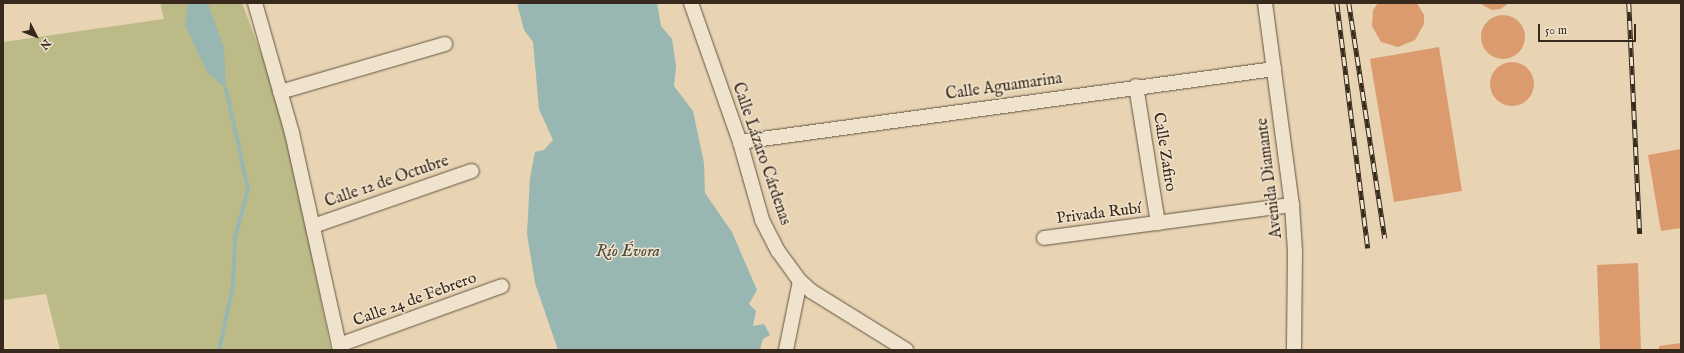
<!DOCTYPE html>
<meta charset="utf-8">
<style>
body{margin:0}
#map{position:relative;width:1684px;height:353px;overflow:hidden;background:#e8d4b3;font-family:"IM FELL English",serif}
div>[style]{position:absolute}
.green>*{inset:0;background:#bcbb88}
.water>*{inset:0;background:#98b7b2}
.stream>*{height:4px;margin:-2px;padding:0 2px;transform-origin:2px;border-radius:2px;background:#98b7b2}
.building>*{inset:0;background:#dc9b6f}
.round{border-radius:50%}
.roads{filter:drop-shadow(0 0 1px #635441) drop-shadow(0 0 1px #635441)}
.minor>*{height:14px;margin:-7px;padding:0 7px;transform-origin:7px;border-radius:7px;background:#f0e3ce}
.rail>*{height:4.5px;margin-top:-2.25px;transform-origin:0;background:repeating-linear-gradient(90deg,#f0e3ce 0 9px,#37291b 0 18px);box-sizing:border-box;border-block:1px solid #37291b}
span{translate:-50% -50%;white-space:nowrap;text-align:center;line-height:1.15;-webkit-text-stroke:3px #f0e3ce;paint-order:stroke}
.street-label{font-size:16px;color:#37291b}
.water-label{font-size:17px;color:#4f4c41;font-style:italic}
.frame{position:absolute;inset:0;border:4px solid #37291b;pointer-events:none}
.north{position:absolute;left:16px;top:16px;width:40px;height:40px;-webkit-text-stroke:3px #f0e3ce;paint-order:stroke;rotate:132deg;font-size:11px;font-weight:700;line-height:16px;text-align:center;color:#37291b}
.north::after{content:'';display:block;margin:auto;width:14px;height:18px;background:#37291b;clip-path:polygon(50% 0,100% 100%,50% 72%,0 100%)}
.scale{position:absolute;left:1538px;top:24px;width:98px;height:18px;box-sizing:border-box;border:2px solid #37291b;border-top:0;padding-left:5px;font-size:12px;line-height:14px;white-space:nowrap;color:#37291b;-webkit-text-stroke:3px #f0e3ce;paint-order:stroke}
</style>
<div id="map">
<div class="green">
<div style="clip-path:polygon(160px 3px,242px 3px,281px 106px,331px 350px,60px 350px,46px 294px,3px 300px,3px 42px,164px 19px)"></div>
</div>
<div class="water">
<div style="clip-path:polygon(188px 3px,208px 3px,224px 48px,226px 89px,207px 72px,185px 25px)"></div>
<div style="clip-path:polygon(517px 3px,657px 3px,661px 26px,672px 39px,676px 66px,674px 86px,693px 111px,704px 163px,705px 193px,732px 232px,757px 290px,749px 304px,756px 311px,753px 326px,764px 324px,770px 335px,763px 339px,760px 350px,558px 350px,535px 283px,527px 234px,530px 178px,535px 152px,544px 150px,553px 140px,539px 109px,533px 42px,524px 30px)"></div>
</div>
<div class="stream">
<div style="left:219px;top:350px;width:65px;rotate:-77.5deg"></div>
<div style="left:233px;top:287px;width:50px;rotate:-87.7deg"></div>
<div style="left:235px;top:237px;width:50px;rotate:-74.8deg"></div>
<div style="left:248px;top:189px;width:102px;rotate:-102.4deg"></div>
</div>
<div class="building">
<div style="clip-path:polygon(1378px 3px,1417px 3px,1424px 15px,1424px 24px,1415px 40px,1398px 47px,1381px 42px,1372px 26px,1373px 10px)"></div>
<div style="clip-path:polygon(1479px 3px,1509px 3px,1500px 9px,1492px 10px)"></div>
<div class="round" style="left:1481px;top:15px;width:44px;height:44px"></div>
<div style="clip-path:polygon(1439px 47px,1462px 191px,1394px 202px,1370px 59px)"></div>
<div class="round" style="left:1490px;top:62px;width:44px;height:44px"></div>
<div style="clip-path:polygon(1681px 149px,1681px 228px,1661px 231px,1648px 155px)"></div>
<div style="clip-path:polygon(1638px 263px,1641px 350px,1600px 350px,1597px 265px)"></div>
<div style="clip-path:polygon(1681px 343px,1681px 350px,1659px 350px,1659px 346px)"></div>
</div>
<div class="roads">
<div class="minor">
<div style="left:255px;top:3px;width:135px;rotate:74.1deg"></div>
<div style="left:292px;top:133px;width:222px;rotate:77.5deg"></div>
<div style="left:691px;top:3px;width:147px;rotate:70.6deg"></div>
<div style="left:740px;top:142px;width:81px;rotate:74.2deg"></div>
<div style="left:762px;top:220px;width:35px;rotate:63deg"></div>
<div style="left:778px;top:251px;width:37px;rotate:54deg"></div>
<div style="left:800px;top:281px;width:15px;rotate:42deg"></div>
<div style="left:811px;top:291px;width:112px;rotate:31.8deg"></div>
<div style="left:1265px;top:3px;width:204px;rotate:82.4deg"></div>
<div style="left:1292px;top:205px;width:47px;rotate:86.3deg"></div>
<div style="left:1295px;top:252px;width:98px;rotate:90.6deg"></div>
<div style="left:1136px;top:86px;width:139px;rotate:80.9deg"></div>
<div style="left:280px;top:92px;width:172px;rotate:-16.2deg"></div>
<div style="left:740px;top:142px;width:539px;rotate:-7.78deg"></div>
<div style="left:313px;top:226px;width:168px;rotate:-19.1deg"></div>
<div style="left:1044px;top:238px;width:250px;rotate:-7.6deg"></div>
<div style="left:339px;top:345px;width:173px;rotate:-19.9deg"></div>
<div style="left:786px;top:350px;width:70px;rotate:-78.5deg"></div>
</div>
</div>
<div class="rail">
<div style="left:1337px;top:3px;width:247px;rotate:82.8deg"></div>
<div style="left:1349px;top:3px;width:238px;rotate:81.3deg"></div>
<div style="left:1629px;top:3px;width:231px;rotate:87.3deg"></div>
</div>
<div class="street-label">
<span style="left:1004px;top:87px;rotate:-8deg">Calle Aguamarina</span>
<span style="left:1164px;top:152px;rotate:81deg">Calle Zafiro</span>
<span style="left:761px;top:154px;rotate:71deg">Calle Lázaro Cárdenas</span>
<span style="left:1270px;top:178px;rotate:-97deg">Avenida Diamante</span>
<span style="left:387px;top:182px;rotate:-19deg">Calle 12 de Octubre</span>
<span style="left:1099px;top:214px;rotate:-7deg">Privada Rubí</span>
<span style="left:415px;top:300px;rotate:-20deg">Calle 24 de Febrero</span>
</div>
<div class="water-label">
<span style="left:628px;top:252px">Río Évora</span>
</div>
<div class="frame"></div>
<div class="north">N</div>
<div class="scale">50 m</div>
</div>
